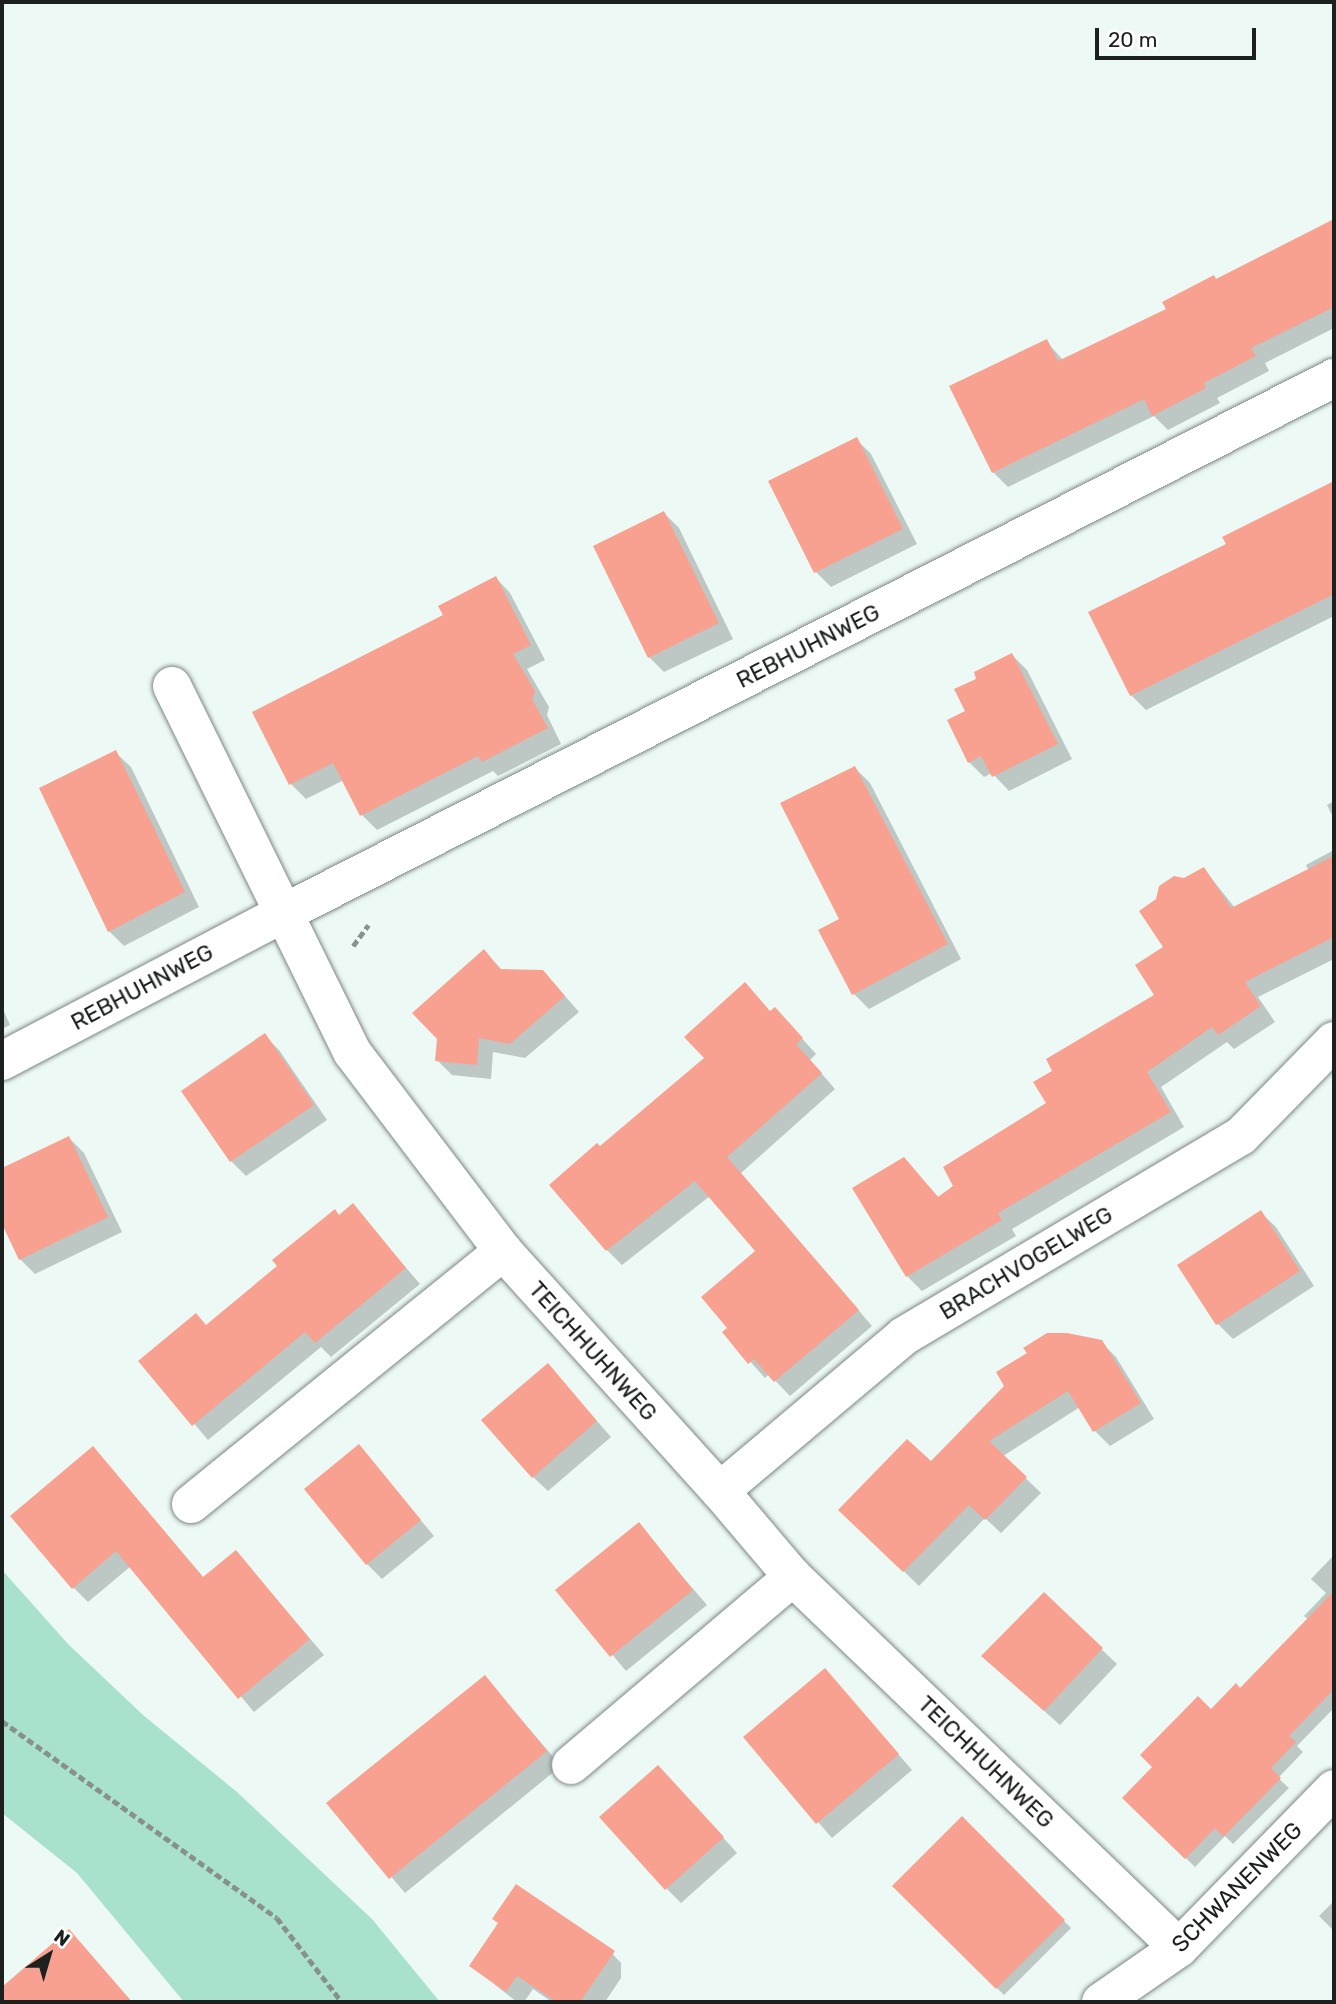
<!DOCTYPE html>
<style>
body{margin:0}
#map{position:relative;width:1336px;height:2004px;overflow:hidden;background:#edf9f4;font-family:Rubik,sans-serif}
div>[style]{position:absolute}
.green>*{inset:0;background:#a9e2cc}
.shadow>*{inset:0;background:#0003}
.building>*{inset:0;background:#f8a190}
.path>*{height:4.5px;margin-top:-2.25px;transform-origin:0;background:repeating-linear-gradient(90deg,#89918e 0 7px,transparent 0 10.5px)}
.roads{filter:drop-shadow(0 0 2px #7d8883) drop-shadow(0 0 2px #7d8883)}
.street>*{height:38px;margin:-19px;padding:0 19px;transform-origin:19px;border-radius:19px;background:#fff}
span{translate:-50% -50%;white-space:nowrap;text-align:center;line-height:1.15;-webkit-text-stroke:7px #fff;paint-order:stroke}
.street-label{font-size:23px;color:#1c201f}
.frame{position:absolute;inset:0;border:4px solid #1c201f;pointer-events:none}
.north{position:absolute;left:14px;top:1920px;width:70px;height:70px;-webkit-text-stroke:5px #fff;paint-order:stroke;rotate:37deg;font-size:19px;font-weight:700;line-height:28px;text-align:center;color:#1c201f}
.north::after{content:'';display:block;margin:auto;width:24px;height:32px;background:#1c201f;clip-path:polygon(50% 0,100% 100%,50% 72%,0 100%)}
.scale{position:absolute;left:1095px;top:28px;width:161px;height:32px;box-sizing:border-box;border:4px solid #1c201f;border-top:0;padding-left:9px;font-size:21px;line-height:24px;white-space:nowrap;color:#1c201f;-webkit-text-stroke:5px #fff;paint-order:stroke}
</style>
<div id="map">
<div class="green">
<div style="clip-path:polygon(2px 1570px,68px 1644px,143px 1715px,237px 1792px,372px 1919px,440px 2002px,184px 2002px,77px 1873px,2px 1813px)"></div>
</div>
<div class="shadow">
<div style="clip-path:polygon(1334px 221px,1334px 328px,1265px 363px,1269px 371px,1217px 398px,1220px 403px,1168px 430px,1154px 416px,1008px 487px,993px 472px,1046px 341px,1063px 360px,1168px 310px,1217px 280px)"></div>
<div style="clip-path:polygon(856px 439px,871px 454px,917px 544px,831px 587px,816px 572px,770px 482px)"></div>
<div style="clip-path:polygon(1334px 482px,1334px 616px,1146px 710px,1131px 695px,1228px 545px,1225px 538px)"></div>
<div style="clip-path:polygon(664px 513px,679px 528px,733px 639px,664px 672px,649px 657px)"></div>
<div style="clip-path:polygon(496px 578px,510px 593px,545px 660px,527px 669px,549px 707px,547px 715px,561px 744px,498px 776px,493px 771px,377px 830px,362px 815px,344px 780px,306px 799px,291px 784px,445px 616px)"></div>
<div style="clip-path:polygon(1012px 655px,1027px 670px,1072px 759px,1009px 791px,992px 773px,984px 777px,969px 762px,968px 711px,978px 680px)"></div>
<div style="clip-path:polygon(116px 753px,131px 767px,199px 907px,124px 946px,109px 931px)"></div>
<div style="clip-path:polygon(855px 768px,870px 783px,961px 959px,869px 1009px,854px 994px,841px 920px)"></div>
<div style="clip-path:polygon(1334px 801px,1334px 819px,1327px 805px)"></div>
<div style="clip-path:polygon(1334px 850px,1334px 959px,1258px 997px,1275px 1022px,1234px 1049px,1227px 1042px,1161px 1087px,1184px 1127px,1012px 1229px,1016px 1236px,922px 1291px,907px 1276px,904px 1159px,939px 1198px,1048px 1103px,1054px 1071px,1156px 996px,1166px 947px,1184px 879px,1204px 869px,1235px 908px,1309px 871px,1306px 865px)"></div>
<div style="clip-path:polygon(484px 951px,503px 971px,557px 987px,579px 1012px,525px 1058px,493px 1052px,491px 1079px,452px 1075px,437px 1060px,438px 1038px)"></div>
<div style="clip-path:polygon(2px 1007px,10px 1025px,2px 1029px)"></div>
<div style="clip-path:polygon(771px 1012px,789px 1024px,816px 1054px,810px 1060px,835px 1089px,741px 1173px,872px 1326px,790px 1396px,769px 1374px,765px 1378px,724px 1332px,730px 1328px,758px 1251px,710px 1196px,622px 1265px,607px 1250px,600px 1149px)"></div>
<div style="clip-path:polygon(264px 1035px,279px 1050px,327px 1120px,246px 1176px,231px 1161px)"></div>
<div style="clip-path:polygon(69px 1138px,84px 1153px,122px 1232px,35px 1274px,20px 1259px,2px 1220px,2px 1170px)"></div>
<div style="clip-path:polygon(353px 1206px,420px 1284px,331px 1357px,321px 1347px,208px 1440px,141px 1361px,207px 1327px)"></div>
<div style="clip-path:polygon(1261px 1213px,1276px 1227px,1314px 1286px,1233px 1339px,1218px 1324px,1179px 1265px)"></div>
<div style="clip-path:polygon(1101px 1342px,1116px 1357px,1154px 1419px,1110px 1446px,1095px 1431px,1080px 1407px,1003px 1456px,1041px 1493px,1001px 1533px,985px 1518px,919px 1586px,855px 1524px,931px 1464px)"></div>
<div style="clip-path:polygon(548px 1365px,611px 1437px,548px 1491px,533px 1477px)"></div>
<div style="clip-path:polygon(359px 1447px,434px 1536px,382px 1579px,367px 1564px)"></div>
<div style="clip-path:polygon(93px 1449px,204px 1578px,236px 1552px,324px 1655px,254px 1712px,131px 1566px,88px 1602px,73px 1587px)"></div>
<div style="clip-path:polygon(638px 1525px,707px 1605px,626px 1671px,558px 1590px)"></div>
<div style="clip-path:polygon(1334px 1555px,1334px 1708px,1297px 1746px,1303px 1752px,1278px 1778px,1289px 1788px,1233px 1844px,1225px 1836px,1195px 1867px,1124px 1797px,1211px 1711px,1241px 1691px,1309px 1620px,1304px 1616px,1326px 1593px,1311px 1579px)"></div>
<div style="clip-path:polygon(1044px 1595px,1117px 1664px,1060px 1725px,999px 1671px)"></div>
<div style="clip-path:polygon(825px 1670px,912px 1770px,832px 1838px,745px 1738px)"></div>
<div style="clip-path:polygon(485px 1677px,561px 1766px,405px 1893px,329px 1803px)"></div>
<div style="clip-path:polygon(673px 1782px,737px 1853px,681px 1903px,667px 1889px)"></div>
<div style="clip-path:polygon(962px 1819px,1071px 1928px,1004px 1995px,895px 1886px)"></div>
<div style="clip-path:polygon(1334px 1901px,1334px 1931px,1319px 1916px)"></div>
<div style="clip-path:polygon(83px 1946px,132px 2002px,18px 2002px,5px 1987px)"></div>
<div style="clip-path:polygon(606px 1947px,621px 1963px,621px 1978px,605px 2002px,552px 2002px,533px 1989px,524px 2002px,517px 2002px,471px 1966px)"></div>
</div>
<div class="building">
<div style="clip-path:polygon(1334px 219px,1334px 307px,1251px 348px,1256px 356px,1204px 383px,1206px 388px,1152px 416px,1144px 399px,992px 473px,949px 386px,1047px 339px,1058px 361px,1166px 309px,1162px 302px,1214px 275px,1216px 279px)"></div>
<div style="clip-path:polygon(857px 437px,903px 529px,814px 573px,768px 481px)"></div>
<div style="clip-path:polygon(1334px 481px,1334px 594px,1130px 696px,1088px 612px,1226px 544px,1222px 537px)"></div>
<div style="clip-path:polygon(664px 511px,719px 623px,648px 658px,593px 546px)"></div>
<div style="clip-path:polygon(496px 576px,531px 645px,513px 654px,535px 691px,532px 699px,548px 728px,482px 762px,478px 756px,360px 816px,333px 763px,289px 785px,252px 712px,443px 615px,438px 606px)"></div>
<div style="clip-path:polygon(1012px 653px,1058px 744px,992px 777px,981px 756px,968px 763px,947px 720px,965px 711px,954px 689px,976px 679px,974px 672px)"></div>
<div style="clip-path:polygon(116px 750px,185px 892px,108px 932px,39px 788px)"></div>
<div style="clip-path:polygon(855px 766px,948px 944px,852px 995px,818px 930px,839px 919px,780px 803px)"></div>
<div style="clip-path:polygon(1334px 856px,1334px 937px,1245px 982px,1261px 1006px,1218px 1035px,1212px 1027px,1147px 1072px,1171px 1112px,998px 1213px,1002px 1220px,906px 1277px,852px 1188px,904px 1157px,938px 1197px,953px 1186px,943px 1167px,1046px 1103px,1033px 1082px,1052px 1071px,1046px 1059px,1154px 995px,1135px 965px,1163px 947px,1139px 911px,1156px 899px,1159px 886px,1174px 876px,1184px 878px,1204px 867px,1231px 908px)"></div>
<div style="clip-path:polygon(484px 949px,500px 969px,543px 970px,565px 996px,510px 1044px,479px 1038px,477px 1065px,435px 1061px,437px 1039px,412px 1013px)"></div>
<div style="clip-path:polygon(745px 982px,770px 1011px,775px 1007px,803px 1038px,796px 1044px,822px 1073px,727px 1157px,859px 1310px,774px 1382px,754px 1359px,748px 1364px,722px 1332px,727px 1328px,701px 1297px,755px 1251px,695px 1181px,606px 1251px,549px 1185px,597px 1143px,600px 1146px,704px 1058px,684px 1037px)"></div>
<div style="clip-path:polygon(265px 1033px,314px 1105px,230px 1162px,181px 1091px)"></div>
<div style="clip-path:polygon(69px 1136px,108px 1217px,19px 1260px,2px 1224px,2px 1168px)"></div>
<div style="clip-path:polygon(353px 1203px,406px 1268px,315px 1343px,305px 1332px,192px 1426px,138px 1361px,196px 1313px,206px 1325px,277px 1266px,272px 1260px,335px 1209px,339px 1215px)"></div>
<div style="clip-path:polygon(1261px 1210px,1300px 1271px,1216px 1325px,1177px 1265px)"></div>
<div style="clip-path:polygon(1047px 1333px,1067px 1333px,1102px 1340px,1141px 1403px,1093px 1432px,1068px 1391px,989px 1441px,1027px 1477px,985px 1520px,969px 1505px,903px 1572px,838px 1510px,907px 1439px,931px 1461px,1004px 1386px,996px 1372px,1027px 1353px,1023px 1348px)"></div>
<div style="clip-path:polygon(548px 1363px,597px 1421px,532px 1478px,481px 1420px)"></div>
<div style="clip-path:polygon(359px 1444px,421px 1520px,366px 1565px,304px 1489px)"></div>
<div style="clip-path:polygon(93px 1446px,203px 1577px,236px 1550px,310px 1639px,238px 1699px,116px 1551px,72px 1589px,10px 1516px)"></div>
<div style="clip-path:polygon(639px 1522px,693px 1590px,610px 1657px,555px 1590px)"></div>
<div style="clip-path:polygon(1334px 1591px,1334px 1689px,1289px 1736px,1296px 1742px,1271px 1768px,1281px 1778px,1223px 1837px,1215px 1828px,1185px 1859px,1122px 1798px,1152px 1767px,1140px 1755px,1198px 1696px,1211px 1709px,1236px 1683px,1240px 1688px)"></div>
<div style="clip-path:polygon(1044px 1592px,1103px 1648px,1044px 1711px,981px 1656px)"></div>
<div style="clip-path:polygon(825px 1668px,899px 1754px,816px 1824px,743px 1737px)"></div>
<div style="clip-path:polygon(485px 1675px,547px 1751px,389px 1879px,326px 1803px)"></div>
<div style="clip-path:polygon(658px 1765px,724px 1837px,665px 1890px,599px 1817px)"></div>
<div style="clip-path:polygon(962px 1816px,1065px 1920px,996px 1989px,892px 1886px)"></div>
<div style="clip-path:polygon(516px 1884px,615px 1951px,580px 2002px,557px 2002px,517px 1976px,506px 1992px,469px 1966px,498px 1923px,492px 1919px)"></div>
<div style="clip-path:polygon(69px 1929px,132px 2002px,2px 2002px,2px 1987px)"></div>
</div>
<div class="path">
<div style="left:353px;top:946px;width:26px;rotate:-54deg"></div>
<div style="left:2px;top:1721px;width:338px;rotate:35.6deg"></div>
<div style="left:277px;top:1918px;width:106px;rotate:52.3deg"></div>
</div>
<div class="roads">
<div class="street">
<div style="left:172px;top:686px;width:408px;rotate:63.8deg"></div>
<div style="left:352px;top:1052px;width:250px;rotate:52.8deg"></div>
<div style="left:503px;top:1251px;width:324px;rotate:47.9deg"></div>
<div style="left:720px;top:1491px;width:113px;rotate:49.7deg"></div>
<div style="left:793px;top:1577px;width:535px;rotate:43.86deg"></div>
<div style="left:2px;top:1061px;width:316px;rotate:-27.7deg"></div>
<div style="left:282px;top:914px;width:1181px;rotate:-27deg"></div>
<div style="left:720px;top:1491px;width:241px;rotate:-40.1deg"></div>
<div style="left:904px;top:1336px;width:392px;rotate:-30.7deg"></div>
<div style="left:1241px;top:1136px;width:133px;rotate:-45.6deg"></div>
<div style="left:191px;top:1504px;width:402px;rotate:-39deg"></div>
<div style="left:571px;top:1765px;width:291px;rotate:-40.3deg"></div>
<div style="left:1101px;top:2002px;width:95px;rotate:-34.7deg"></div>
<div style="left:1179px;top:1948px;width:222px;rotate:-45.7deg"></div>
</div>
</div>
<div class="street-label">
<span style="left:808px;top:646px;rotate:-27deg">REBHUHNWEG</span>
<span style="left:142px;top:987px;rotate:-28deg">REBHUHNWEG</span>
<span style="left:1026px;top:1263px;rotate:-31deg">BRACHVOGELWEG</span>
<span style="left:593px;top:1351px;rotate:48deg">TEICHHUHNWEG</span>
<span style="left:986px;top:1762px;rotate:44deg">TEICHHUHNWEG</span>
<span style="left:1237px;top:1887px;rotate:-45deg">SCHWANENWEG</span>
</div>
<div class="frame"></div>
<div class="north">N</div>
<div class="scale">20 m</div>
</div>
